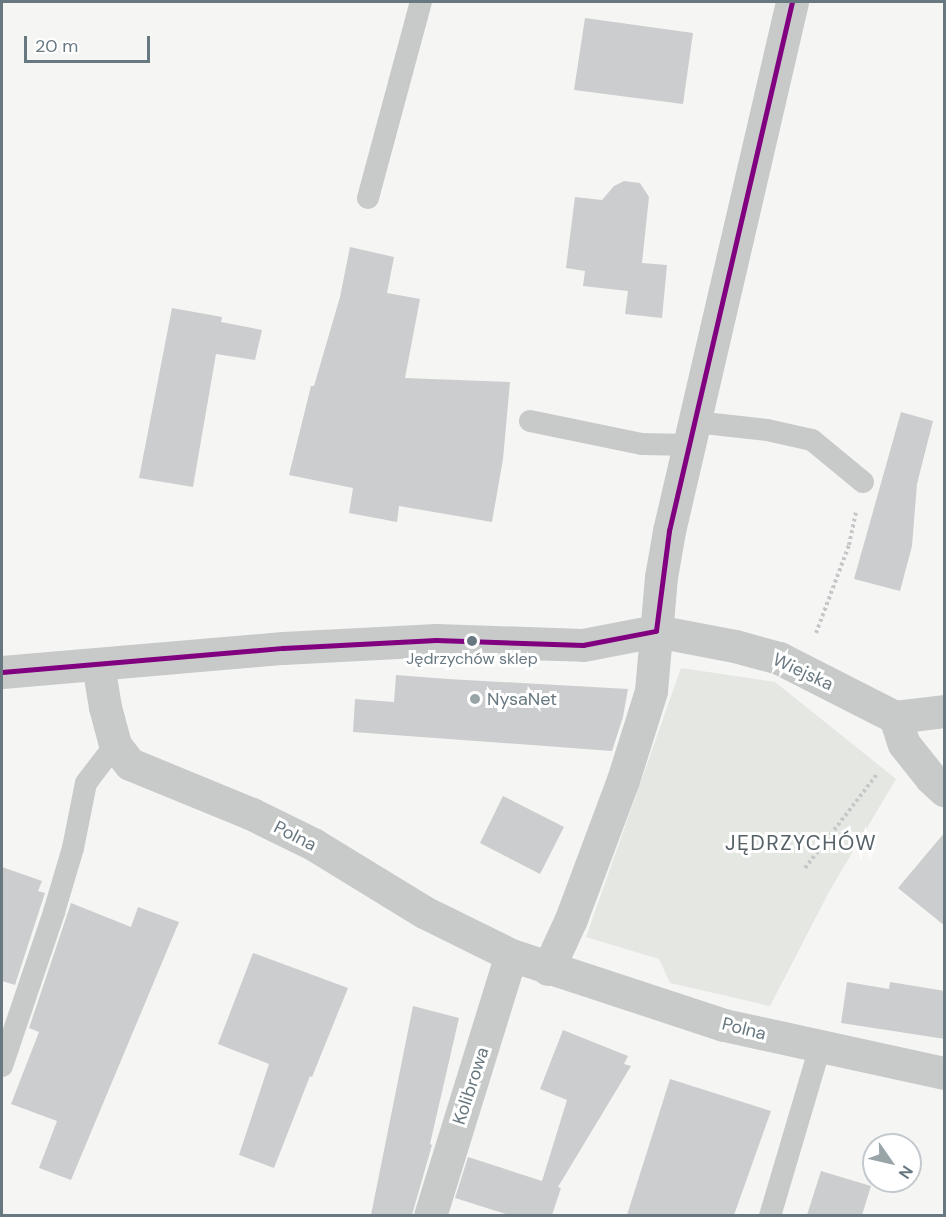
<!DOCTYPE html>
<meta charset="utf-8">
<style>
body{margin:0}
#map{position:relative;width:946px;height:1217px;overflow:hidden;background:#f5f5f4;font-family:"DM Sans",sans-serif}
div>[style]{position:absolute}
.green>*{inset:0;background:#e4e7e2}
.building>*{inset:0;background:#cccdce}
.path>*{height:4px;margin-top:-2px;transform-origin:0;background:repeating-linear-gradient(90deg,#c6c7c8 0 3px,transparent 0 6px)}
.lane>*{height:22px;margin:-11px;padding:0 11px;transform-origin:11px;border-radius:11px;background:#c8caca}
.street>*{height:33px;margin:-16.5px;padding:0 16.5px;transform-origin:16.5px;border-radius:16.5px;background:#c8caca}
.bus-1>*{height:4.5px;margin:-2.25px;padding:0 2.25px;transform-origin:2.25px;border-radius:2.25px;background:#800080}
.dots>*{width:16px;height:16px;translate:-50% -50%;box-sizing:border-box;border:3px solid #fff;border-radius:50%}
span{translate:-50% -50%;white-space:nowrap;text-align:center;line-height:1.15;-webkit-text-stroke:6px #fff;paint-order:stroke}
.bus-label{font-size:16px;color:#687881}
.street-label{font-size:18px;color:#687881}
.poi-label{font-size:18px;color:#687881}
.left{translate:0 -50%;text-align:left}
.quarter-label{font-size:21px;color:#556067;letter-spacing:1.5px}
.frame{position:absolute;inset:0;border:3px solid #687881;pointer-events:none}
.north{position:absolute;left:862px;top:1133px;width:60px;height:60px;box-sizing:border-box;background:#fff;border:2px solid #c3c9cd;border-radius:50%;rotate:124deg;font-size:16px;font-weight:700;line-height:24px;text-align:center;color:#687881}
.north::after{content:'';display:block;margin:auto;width:21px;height:27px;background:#99a4a9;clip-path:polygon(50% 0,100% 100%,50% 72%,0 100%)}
.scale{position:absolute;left:24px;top:36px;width:126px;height:27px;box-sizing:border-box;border:3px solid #687881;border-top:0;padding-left:8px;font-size:18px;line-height:21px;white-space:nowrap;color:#687881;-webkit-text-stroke:4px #fff;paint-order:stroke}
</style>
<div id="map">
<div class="green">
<div style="clip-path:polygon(681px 668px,775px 682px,896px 779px,830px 890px,770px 1006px,670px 983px,659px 959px,586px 937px)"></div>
</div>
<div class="building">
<div style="clip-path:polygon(585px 18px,693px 33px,683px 104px,574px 90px)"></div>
<div style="clip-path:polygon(624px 181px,640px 183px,649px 197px,642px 263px,667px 265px,662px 318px,625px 314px,628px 291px,583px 286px,585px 271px,566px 268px,575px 197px,602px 200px,614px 186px)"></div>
<div style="clip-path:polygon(350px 247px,394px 257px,387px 293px,420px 299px,405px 378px,510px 382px,503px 459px,492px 522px,399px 506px,397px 522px,349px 513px,353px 488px,289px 475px,311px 386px,314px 386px,340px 297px)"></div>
<div style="clip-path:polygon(172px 308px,222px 317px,221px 322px,262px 330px,255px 360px,216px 354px,193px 487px,139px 478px)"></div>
<div style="clip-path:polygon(901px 412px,933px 421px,917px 484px,912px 546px,900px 591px,854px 579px)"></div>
<div style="clip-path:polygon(396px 675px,448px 679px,628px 689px,623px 717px,612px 751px,353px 732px,355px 699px,394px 702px)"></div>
<div style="clip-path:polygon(503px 796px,564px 827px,540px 874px,480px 843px)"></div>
<div style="clip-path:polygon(945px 832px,945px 926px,898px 888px)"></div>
<div style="clip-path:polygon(2px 867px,42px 881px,38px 891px,45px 893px,15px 985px,2px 981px)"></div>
<div style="clip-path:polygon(71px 903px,131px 927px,138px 907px,179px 922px,71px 1180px,39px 1168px,57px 1121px,11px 1104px,39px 1032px,29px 1028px)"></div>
<div style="clip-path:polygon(253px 953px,348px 988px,312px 1077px,310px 1076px,274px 1168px,239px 1155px,269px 1064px,218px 1044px)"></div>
<div style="clip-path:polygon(847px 982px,889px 989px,890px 982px,945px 991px,945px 1039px,841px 1023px)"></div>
<div style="clip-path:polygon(413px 1006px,459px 1018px,430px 1144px,432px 1145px,412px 1215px,371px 1215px)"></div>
<div style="clip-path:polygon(563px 1030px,628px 1056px,624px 1064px,631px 1066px,558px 1187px,561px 1188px,552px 1215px,509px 1215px,455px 1198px,468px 1157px,542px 1181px,567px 1100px,540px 1089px)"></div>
<div style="clip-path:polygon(670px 1079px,771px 1111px,734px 1215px,627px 1215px)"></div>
<div style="clip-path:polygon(821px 1171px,871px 1186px,862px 1215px,807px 1215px)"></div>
</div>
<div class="path">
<div style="left:816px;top:633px;width:94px;rotate:-69.4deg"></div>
<div style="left:849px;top:545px;width:34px;rotate:-78deg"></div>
<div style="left:805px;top:868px;width:118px;rotate:-52.5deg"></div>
</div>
<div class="lane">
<div style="left:368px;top:198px;width:203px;rotate:-74.9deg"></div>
<div style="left:530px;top:421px;width:114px;rotate:11.6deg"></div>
<div style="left:642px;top:444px;width:48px;rotate:1.2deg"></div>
<div style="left:695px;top:422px;width:72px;rotate:6.3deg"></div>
<div style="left:767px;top:430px;width:46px;rotate:12.5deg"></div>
<div style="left:812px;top:440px;width:66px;rotate:39.5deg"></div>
<div style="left:2px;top:1066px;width:163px;rotate:-71.3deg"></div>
<div style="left:54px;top:912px;width:67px;rotate:-73.5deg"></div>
<div style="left:73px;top:848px;width:66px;rotate:-78.7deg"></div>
<div style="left:86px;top:783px;width:48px;rotate:-52.7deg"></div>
<div style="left:770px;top:1216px;width:176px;rotate:-73.5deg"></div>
</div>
<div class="street">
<div style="left:98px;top:664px;width:44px;rotate:80.8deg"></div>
<div style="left:105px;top:707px;width:39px;rotate:75deg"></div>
<div style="left:115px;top:745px;width:24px;rotate:52deg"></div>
<div style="left:130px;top:764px;width:132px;rotate:22.3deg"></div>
<div style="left:252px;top:814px;width:68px;rotate:26.2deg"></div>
<div style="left:313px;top:844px;width:130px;rotate:31.5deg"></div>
<div style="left:424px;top:912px;width:97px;rotate:26.3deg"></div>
<div style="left:511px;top:955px;width:224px;rotate:18.2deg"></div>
<div style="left:724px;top:1025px;width:225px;rotate:12.3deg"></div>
<div style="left:2px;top:672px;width:282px;rotate:-4.9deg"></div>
<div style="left:283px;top:648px;width:153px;rotate:-3deg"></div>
<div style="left:436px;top:640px;width:147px;rotate:1.9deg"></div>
<div style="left:583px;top:645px;width:74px;rotate:-10.9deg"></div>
<div style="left:656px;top:631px;width:80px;rotate:10.8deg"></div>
<div style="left:735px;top:646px;width:46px;rotate:15.3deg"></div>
<div style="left:779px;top:658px;width:130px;rotate:27deg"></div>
<div style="left:895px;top:717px;width:49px;rotate:-7deg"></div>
<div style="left:895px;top:717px;width:28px;rotate:72deg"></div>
<div style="left:904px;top:744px;width:43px;rotate:51.5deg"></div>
<div style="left:931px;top:778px;width:18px;rotate:43deg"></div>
<div style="left:548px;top:969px;width:55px;rotate:-65.3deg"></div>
<div style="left:571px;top:919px;width:148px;rotate:-69.5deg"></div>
<div style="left:623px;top:780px;width:93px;rotate:-72.5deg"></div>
<div style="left:651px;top:691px;width:114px;rotate:-85deg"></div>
<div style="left:661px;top:577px;width:47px;rotate:-80.1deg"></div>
<div style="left:669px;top:531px;width:543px;rotate:-76.91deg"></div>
<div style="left:430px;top:1216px;width:273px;rotate:-72.8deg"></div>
</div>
<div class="bus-1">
<div style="left:656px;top:631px;width:101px;rotate:-82.6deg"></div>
<div style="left:669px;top:531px;width:543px;rotate:-76.91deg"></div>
<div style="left:2px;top:672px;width:282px;rotate:-4.9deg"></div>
<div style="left:283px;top:648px;width:153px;rotate:-3deg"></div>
<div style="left:436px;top:640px;width:147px;rotate:1.9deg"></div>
<div style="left:583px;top:645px;width:74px;rotate:-10.9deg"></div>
</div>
<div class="dots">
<div style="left:472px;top:641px;background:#687881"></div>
<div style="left:475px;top:699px;background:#99a4a9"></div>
</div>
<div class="bus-label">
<span style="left:472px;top:659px">Jędrzychów sklep</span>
</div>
<div class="street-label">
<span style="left:803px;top:672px;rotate:25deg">Wiejska</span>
<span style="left:295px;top:836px;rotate:27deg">Polna</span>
<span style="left:744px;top:1029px;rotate:14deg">Polna</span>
<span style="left:471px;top:1086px;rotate:-72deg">Kolibrowa</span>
</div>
<div class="poi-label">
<span class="left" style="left:487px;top:699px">NysaNet</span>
</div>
<div class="quarter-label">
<span style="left:801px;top:843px">JĘDRZYCHÓW</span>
</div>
<div class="frame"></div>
<div class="north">N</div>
<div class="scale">20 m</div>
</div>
